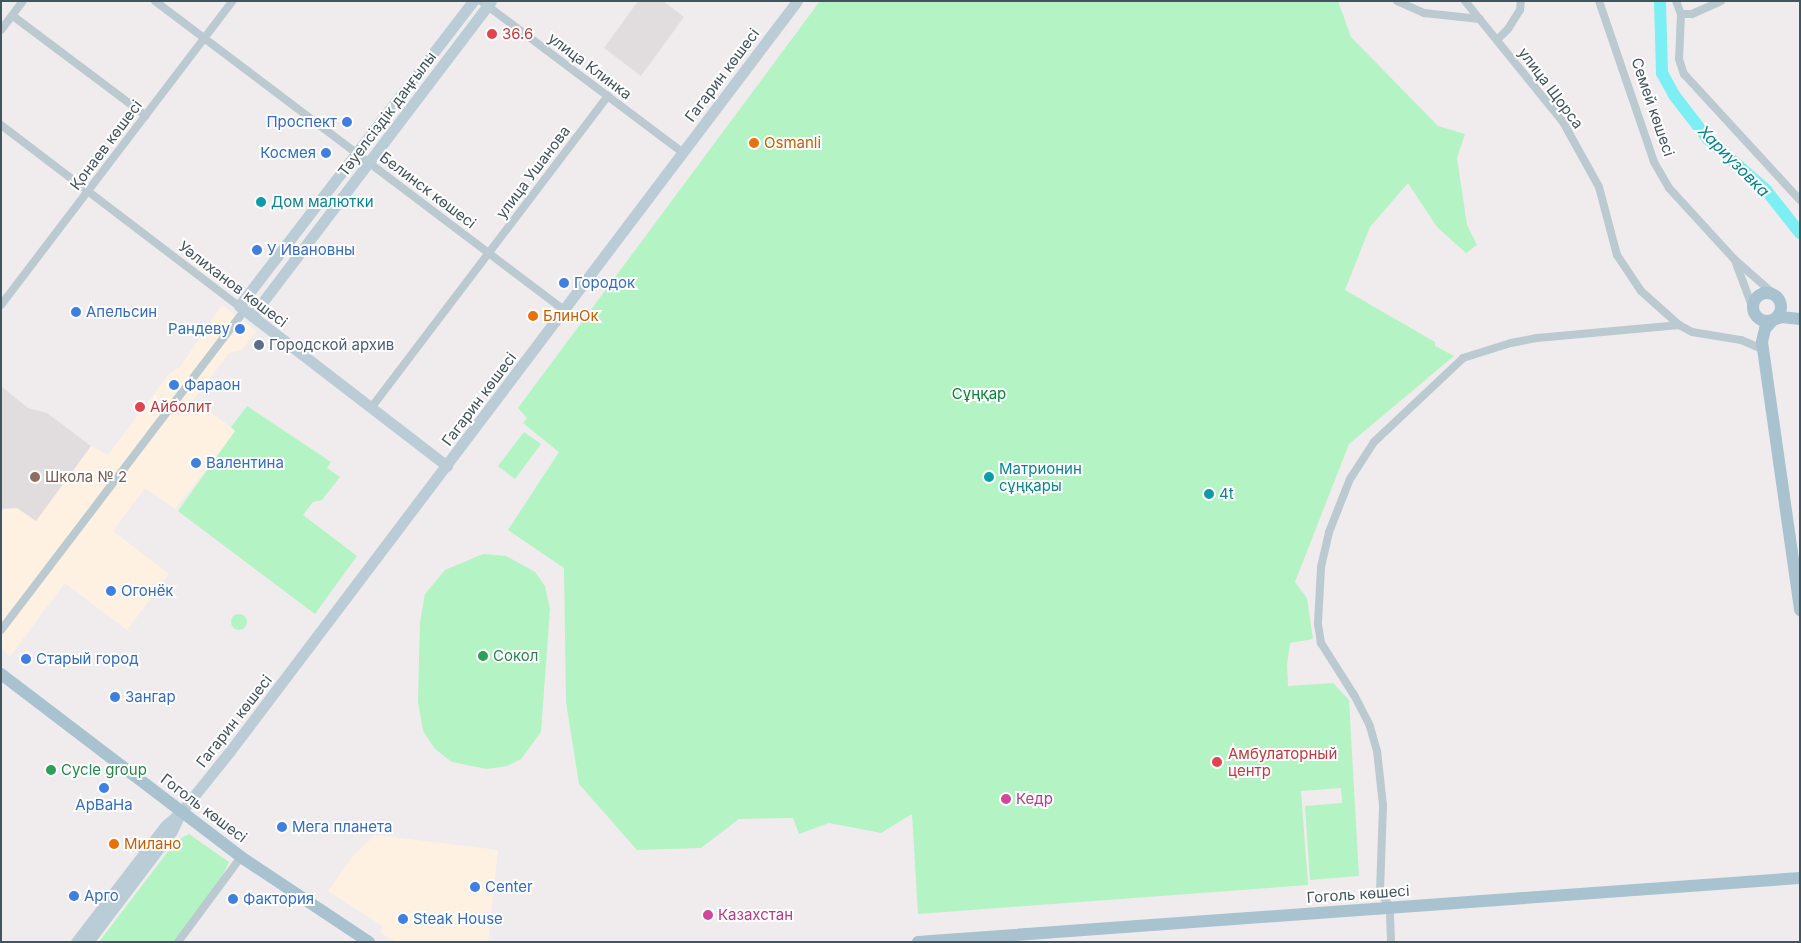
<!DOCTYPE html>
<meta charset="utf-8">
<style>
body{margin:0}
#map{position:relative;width:1801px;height:943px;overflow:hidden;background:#f0eced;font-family:Inter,sans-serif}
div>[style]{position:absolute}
.commercial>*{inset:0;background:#fef1e2}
.education>*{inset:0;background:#e1dddf}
.green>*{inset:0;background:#b4f3c3}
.round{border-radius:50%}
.river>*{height:12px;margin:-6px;padding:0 6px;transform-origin:6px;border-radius:6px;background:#7ceff5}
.street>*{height:8px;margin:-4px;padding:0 4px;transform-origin:4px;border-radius:4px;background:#bbcad1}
.secondary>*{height:11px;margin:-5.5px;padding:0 5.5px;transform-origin:5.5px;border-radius:5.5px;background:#baccd6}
.primary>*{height:12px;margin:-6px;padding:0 6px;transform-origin:6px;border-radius:6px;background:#a8c2cf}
.primary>.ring{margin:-6px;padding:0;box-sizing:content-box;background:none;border:12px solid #a8c2cf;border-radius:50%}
.dots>*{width:14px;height:14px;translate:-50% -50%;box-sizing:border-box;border:2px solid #fff;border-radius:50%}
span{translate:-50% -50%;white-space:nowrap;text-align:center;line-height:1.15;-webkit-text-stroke:4px #fff;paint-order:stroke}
.health-label{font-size:15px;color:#be3a42}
.left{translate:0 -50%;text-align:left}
.street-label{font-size:15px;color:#43545c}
.shop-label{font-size:15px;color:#366cbe}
.right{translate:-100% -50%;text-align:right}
.food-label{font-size:15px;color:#c56008}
.culture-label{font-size:15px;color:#0d838f}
.service-label{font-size:15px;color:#4e5e75}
.park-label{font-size:15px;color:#0c8435}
.education-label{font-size:15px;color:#785e54}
.leisure-label{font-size:15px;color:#27864d}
.hotel-label{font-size:15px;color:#b23c85}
.water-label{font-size:16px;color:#04828a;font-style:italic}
.frame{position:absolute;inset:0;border:2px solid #43545c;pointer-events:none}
</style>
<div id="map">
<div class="commercial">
<div style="clip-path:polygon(222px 305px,256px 331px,242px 350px,229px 353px,193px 400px,236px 431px,175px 509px,145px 488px,113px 531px,169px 574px,127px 630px,65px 583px,10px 656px,1px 649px,1px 509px,17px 508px,36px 521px,91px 446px,108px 455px,169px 374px,180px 367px)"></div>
<div style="clip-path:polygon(375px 835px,498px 850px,488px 942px,397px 942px,380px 933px,383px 926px,328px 891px,353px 856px)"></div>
</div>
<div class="education">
<div style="clip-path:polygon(638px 1px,663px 1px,684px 17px,641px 76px,604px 48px)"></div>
<div style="clip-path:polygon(1px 386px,28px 408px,47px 413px,91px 446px,36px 521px,17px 508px,1px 509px)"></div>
</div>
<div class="green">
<div style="clip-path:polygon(820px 1px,1338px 1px,1351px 37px,1438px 126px,1465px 134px,1457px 158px,1467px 225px,1477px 245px,1466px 253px,1437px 227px,1408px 183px,1370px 227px,1345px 290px,1435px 342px,1435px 346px,1454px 356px,1349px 444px,1295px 582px,1307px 598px,1313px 639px,1290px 643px,1287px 665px,1288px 686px,1333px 683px,1349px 700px,1359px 876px,1310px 880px,1305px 806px,1342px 803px,1341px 788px,1301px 791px,1308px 885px,918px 914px,912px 814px,881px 833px,829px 823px,799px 834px,793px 818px,739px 819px,701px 848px,637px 850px,579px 784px,566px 702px,564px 568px,508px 530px,559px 452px,523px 423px,527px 418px,518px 408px)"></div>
<div style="clip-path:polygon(247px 406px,331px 462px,327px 468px,340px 477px,322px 500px,313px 502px,303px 515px,357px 556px,315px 614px,178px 511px,235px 431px,231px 427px)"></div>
<div style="clip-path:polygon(524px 432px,541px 444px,515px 479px,498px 466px)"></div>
<div style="clip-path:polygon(483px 554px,506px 556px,535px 572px,545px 586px,550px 609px,541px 732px,521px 759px,507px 766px,487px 769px,452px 762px,435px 749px,423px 731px,418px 701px,420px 622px,425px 594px,445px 570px)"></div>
<div class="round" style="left:231px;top:614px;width:16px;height:16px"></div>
<div style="clip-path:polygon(189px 834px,229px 862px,221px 879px,173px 942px,99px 942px,176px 841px)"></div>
</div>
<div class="river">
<div style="left:1660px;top:1px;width:72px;rotate:88.4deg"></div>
<div style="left:1662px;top:73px;width:25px;rotate:61deg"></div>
<div style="left:1674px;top:95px;width:56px;rotate:52.3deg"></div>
<div style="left:1708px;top:139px;width:77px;rotate:41.3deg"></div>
<div style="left:1766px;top:190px;width:55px;rotate:51.7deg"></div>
</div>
<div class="street">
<div style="left:155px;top:1px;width:513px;rotate:37.07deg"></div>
<div style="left:481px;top:1px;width:251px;rotate:36.9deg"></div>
<div style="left:1397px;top:1px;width:30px;rotate:24deg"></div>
<div style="left:1424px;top:13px;width:56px;rotate:6.1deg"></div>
<div style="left:1465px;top:1px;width:156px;rotate:51deg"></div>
<div style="left:1563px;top:122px;width:74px;rotate:61deg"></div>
<div style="left:1599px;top:187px;width:70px;rotate:75.2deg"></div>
<div style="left:1617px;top:255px;width:43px;rotate:56.3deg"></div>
<div style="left:1641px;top:291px;width:51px;rotate:41.8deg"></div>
<div style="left:1679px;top:325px;width:15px;rotate:28deg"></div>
<div style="left:1692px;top:332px;width:50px;rotate:9.3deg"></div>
<div style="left:1741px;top:340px;width:25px;rotate:23deg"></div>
<div style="left:1599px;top:1px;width:170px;rotate:71.1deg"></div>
<div style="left:1654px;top:162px;width:30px;rotate:60deg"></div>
<div style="left:1669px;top:188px;width:96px;rotate:47.5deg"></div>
<div style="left:1734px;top:259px;width:56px;rotate:41.4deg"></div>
<div style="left:1676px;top:1px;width:14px;rotate:69deg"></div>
<div style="left:1681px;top:14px;width:45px;rotate:92.5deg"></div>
<div style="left:1679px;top:59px;width:16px;rotate:72deg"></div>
<div style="left:1684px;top:74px;width:171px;rotate:47.4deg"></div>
<div style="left:1681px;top:14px;width:11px"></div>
<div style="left:1692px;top:14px;width:32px;rotate:-24deg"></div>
<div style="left:13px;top:16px;width:166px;rotate:36.9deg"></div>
<div style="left:1px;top:30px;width:36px;rotate:-53deg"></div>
<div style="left:1497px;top:40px;width:16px;rotate:-45deg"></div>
<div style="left:1508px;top:29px;width:22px;rotate:-58deg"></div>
<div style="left:1520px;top:10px;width:9px;rotate:-84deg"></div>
<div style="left:1px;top:125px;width:299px;rotate:37.3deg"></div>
<div style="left:1736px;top:263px;width:46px;rotate:69.6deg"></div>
<div style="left:1px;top:305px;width:382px;rotate:-52.7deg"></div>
<div style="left:371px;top:408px;width:392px;rotate:-52.8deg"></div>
<div style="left:1px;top:630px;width:395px;rotate:-52.7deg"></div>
<div style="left:178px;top:942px;width:106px;rotate:-53.5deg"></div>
<div style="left:1391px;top:942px;width:35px;rotate:-92deg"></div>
<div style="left:1390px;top:907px;width:18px;rotate:-124deg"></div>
<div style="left:1380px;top:892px;width:87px;rotate:-88deg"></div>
<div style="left:1383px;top:805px;width:54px;rotate:-96.3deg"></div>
<div style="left:1377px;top:751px;width:26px;rotate:-106deg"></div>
<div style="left:1370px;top:726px;width:35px;rotate:-117deg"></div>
<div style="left:1354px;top:695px;width:62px;rotate:-122.4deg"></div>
<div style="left:1321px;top:643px;width:20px;rotate:-99deg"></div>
<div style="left:1318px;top:623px;width:56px;rotate:-86.9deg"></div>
<div style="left:1321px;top:567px;width:36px;rotate:-77deg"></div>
<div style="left:1329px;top:532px;width:57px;rotate:-68.4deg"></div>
<div style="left:1350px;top:479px;width:44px;rotate:-57deg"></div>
<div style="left:1374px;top:442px;width:122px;rotate:-43.3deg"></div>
<div style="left:1463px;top:358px;width:50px;rotate:-17.4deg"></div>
<div style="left:1511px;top:343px;width:26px;rotate:-11deg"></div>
<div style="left:1537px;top:338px;width:143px;rotate:-5.2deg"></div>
</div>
<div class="secondary">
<div style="left:252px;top:316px;width:395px;rotate:-52.8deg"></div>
<div style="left:447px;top:466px;width:262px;rotate:-142.4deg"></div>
<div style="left:239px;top:306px;width:384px;rotate:-52.5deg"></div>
<div style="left:76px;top:942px;width:146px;rotate:-52.5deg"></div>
<div style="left:165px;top:826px;width:21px;rotate:-41deg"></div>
<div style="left:181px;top:812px;width:78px;rotate:-51.2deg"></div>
<div style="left:230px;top:751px;width:940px;rotate:-52.91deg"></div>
<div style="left:88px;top:942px;width:139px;rotate:-52.9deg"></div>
<div style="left:172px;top:831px;width:14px;rotate:-65deg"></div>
</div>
<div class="primary">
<div class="ring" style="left:1753px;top:293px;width:16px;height:16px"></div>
<div style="left:1800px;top:319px;width:18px;rotate:-174deg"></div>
<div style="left:1782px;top:317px;width:9px;rotate:162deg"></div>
<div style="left:1773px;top:320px;width:12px;rotate:132deg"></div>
<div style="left:1765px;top:329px;width:13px;rotate:103deg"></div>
<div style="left:1762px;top:342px;width:271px;rotate:81.9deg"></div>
<div style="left:1px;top:674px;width:302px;rotate:37.3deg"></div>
<div style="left:241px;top:857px;width:154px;rotate:33.6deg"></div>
<div style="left:918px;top:942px;width:884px;rotate:-4.15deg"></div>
</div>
<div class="dots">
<div style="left:492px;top:34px;background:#e0444e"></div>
<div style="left:347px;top:122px;background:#3f7fe0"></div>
<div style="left:754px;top:143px;background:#e8710a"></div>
<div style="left:326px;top:153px;background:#3f7fe0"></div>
<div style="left:261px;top:202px;background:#0f9aa8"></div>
<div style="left:257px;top:250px;background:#3f7fe0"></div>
<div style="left:564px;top:283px;background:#3f7fe0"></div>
<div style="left:76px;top:312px;background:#3f7fe0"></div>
<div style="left:533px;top:316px;background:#e8710a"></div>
<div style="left:240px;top:329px;background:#3f7fe0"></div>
<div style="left:259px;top:345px;background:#5c6f8a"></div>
<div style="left:174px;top:385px;background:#3f7fe0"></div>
<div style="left:140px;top:407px;background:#e0444e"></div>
<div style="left:196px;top:463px;background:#3f7fe0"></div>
<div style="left:35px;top:477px;background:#8d6e63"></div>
<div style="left:989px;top:477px;background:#0f9aa8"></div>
<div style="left:1209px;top:494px;background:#0f9aa8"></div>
<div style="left:111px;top:591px;background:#3f7fe0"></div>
<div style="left:483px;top:656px;background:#2e9e5b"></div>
<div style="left:26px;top:659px;background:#3f7fe0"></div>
<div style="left:115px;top:697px;background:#3f7fe0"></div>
<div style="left:1217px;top:762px;background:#e0444e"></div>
<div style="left:51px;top:770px;background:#2e9e5b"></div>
<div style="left:104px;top:788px;background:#3f7fe0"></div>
<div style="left:1006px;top:799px;background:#d1479c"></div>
<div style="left:282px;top:827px;background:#3f7fe0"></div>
<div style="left:114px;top:844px;background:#e8710a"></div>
<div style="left:475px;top:887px;background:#3f7fe0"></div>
<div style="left:74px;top:896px;background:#3f7fe0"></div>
<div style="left:233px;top:899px;background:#3f7fe0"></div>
<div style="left:708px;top:915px;background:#d1479c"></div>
<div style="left:403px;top:919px;background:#3f7fe0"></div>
</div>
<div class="health-label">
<span class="left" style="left:502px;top:34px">36.6</span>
<span class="left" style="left:150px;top:407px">Айболит</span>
<span class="left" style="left:1228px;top:762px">Амбулаторный<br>центр</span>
</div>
<div class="street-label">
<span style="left:590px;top:66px;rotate:37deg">улица Клинка</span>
<span style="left:722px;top:75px;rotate:-53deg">Гагарин көшесі</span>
<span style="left:1551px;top:88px;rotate:53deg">улица Щорса</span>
<span style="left:1653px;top:107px;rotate:71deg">Семей көшесі</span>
<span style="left:387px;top:114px;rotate:-53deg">Тәуелсіздік даңғылы</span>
<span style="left:106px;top:145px;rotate:-53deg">Қонаев көшесі</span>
<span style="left:533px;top:172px;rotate:-53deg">улица Ушанова</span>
<span style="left:428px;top:190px;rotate:37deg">Белинск көшесі</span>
<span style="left:233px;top:284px;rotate:37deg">Уәлиханов көшесі</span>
<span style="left:479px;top:399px;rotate:-53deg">Гагарин көшесі</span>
<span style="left:234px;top:721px;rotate:-52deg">Гагарин көшесі</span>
<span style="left:204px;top:808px;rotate:37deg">Гоголь көшесі</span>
<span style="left:1358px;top:894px;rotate:-4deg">Гоголь көшесі</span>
</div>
<div class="shop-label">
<span class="right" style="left:337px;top:122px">Проспект</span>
<span class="right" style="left:316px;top:153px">Космея</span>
<span class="left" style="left:267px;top:250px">У Ивановны</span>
<span class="left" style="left:574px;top:283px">Городок</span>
<span class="left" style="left:86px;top:312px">Апельсин</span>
<span class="right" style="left:230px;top:329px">Рандеву</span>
<span class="left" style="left:184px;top:385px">Фараон</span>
<span class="left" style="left:206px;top:463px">Валентина</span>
<span class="left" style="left:121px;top:591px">Огонёк</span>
<span class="left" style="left:36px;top:659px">Старый город</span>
<span class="left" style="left:125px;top:697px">Зангар</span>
<span style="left:104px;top:805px">АрВаНа</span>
<span class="left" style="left:292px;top:827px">Мега планета</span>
<span class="left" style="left:485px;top:887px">Center</span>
<span class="left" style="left:84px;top:896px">Арго</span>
<span class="left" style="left:243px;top:899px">Фактория</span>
<span class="left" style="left:413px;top:919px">Steak House</span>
</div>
<div class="food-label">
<span class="left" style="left:764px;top:143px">Osmanli</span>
<span class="left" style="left:543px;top:316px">БлинОк</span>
<span class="left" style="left:124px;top:844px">Милано</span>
</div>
<div class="culture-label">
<span class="left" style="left:271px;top:202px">Дом малютки</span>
<span class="left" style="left:999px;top:477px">Матрионин<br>сұңқары</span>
<span class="left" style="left:1219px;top:494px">4t</span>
</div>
<div class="service-label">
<span class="left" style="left:269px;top:345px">Городской архив</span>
</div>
<div class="park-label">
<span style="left:979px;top:394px">Сұңқар</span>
</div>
<div class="education-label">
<span class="left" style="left:45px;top:477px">Школа № 2</span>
</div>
<div class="leisure-label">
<span class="left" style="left:493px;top:656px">Сокол</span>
<span class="left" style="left:61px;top:770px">Cycle group</span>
</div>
<div class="hotel-label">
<span class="left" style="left:1016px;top:799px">Кедр</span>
<span class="left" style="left:718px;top:915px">Казахстан</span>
</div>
<div class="water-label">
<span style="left:1734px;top:161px;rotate:45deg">Хариузовка</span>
</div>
<div class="frame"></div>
</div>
